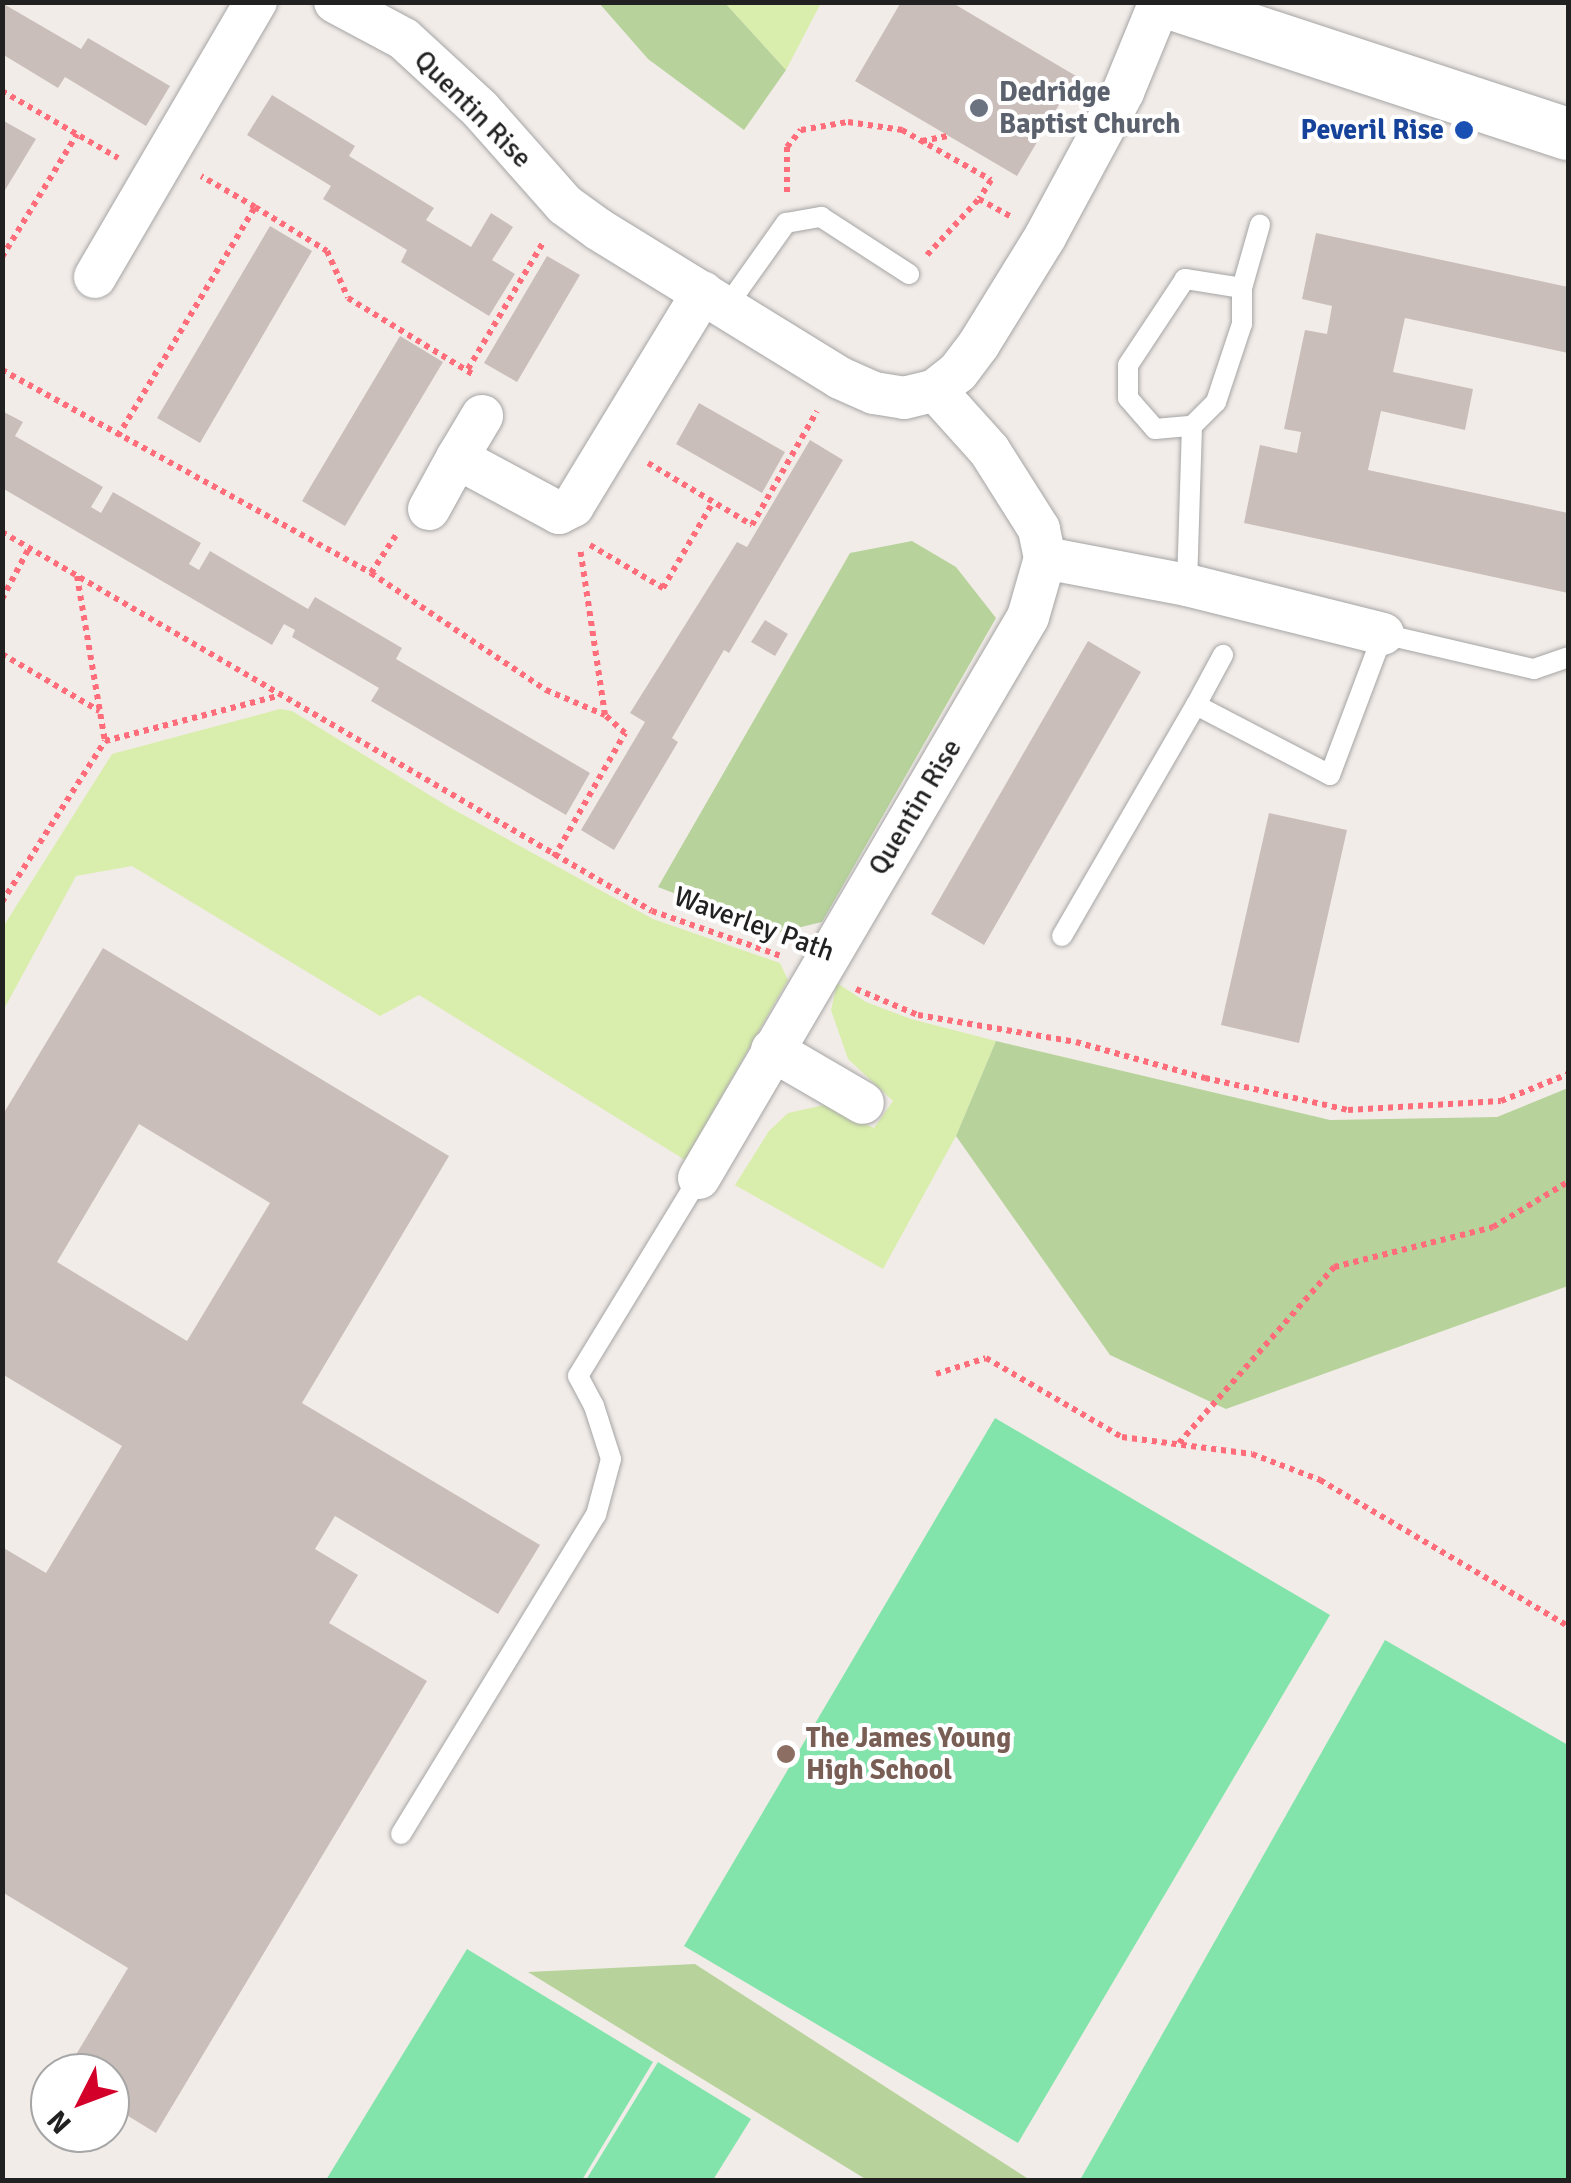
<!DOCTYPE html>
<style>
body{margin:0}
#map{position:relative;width:1571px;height:2183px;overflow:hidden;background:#f2ece8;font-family:Signika,sans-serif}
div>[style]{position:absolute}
.grass>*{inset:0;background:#d9eeac}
.forest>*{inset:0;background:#b7d39b}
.pitch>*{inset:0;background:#83e4ab}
.building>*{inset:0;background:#cabeba}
.path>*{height:6px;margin-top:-3px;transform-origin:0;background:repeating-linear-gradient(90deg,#ff6c7a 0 5px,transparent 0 10px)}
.roads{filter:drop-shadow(0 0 2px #a5a5a5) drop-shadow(0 0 2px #a5a5a5)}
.service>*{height:20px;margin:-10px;padding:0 10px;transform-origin:10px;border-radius:10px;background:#fff}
.minor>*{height:42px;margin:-21px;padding:0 21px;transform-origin:21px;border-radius:21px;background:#fff}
.tertiary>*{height:52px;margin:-26px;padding:0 26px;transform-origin:26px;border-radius:26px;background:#fff}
.dots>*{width:28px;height:28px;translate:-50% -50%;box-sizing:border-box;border:5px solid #fff;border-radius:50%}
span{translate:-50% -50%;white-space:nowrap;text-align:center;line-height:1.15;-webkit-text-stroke:8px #fff;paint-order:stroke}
.worship-label{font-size:28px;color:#5b616d;font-weight:700}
.left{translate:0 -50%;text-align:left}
.street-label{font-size:28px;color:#212121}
.transit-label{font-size:28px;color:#164399;font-weight:700}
.right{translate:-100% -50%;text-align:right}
.education-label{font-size:28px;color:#785e54;font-weight:700}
.frame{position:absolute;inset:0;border:5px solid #212121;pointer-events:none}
.north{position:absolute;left:30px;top:2053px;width:100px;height:100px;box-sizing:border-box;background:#fff;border:2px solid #a6a6a6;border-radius:50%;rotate:228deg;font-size:28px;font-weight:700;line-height:40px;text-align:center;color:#212121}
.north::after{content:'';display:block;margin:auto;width:35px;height:45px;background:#d3002a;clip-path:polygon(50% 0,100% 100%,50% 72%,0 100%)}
</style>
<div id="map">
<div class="grass">
<div style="clip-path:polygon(725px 3px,821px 3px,786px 70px)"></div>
<div style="clip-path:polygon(280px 709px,292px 711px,449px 807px,653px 919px,780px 963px,788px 980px,685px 1160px,419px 995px,380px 1016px,132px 866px,76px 876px,3px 1011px,3px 927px,112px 754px)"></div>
<div style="clip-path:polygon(837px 983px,866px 1002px,911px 1019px,996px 1041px,956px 1136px,883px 1269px,735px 1185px,769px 1131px,788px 1113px,824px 1105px,874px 1128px,893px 1101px,848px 1059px,831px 1010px)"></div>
</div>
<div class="forest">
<div style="clip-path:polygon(599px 3px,725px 3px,786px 70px,744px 130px,648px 59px)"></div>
<div style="clip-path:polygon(912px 541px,956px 567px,996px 618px,822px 922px,776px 933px,658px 887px,850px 553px)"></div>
<div style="clip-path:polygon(996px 1041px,1330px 1120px,1497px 1117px,1568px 1088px,1568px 1286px,1226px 1409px,1110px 1355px,956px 1136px)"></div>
<div style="clip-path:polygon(695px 1964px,1030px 2180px,867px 2180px,528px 1972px)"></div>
</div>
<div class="pitch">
<div style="clip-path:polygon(995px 1418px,1330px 1615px,1018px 2143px,684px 1946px)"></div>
<div style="clip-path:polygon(1385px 1640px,1568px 1745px,1568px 2179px,1080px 2180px)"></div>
<div style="clip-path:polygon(467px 1949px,653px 2062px,582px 2180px,326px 2180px)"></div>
<div style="clip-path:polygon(658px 2062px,751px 2119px,713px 2180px,586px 2180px)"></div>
</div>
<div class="building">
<div style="clip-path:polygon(901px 2px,951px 2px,1076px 76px,1017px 176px,855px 81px)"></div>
<div style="clip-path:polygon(2px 3px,81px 49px,88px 38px,170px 86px,146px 126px,65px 77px,58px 88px,2px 54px)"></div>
<div style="clip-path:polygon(272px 95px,355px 146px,349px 156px,434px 208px,426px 220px,471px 247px,491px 213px,513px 227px,492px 260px,515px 274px,489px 316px,401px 262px,407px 250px,323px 199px,331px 186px,247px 135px)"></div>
<div style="clip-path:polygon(2px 120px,36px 139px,2px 195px)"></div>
<div style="clip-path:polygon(270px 226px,312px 251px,200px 443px,157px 418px)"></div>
<div style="clip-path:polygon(1316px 233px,1568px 287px,1568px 353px,1405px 318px,1393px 372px,1473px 389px,1465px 430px,1381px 411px,1368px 470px,1568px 513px,1568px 593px,1244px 523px,1260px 445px,1297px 453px,1301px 432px,1284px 429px,1305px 330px,1327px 334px,1332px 306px,1302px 299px)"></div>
<div style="clip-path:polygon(547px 256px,580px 275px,517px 382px,484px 363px)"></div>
<div style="clip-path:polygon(400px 336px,443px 362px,345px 526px,302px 501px)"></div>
<div style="clip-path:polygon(699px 403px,785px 452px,762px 493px,676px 444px)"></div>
<div style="clip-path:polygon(2px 411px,23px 422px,15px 436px,103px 487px,91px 507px,101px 513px,113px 492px,201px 543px,189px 564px,199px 570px,210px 551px,308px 609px,315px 597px,402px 648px,396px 659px,590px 773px,566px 815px,371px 701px,379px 688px,292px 637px,295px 630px,284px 624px,272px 645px,2px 488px)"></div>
<div style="clip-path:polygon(810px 440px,843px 460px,729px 653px,724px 650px,672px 738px,678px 742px,614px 850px,581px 830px,645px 722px,630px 713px,737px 542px,747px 547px)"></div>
<div style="clip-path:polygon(765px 620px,788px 634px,775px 656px,751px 642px)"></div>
<div style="clip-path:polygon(1088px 641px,1141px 672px,984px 945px,931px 914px)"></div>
<div style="clip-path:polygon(1269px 813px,1347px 830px,1299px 1043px,1221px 1025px)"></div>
<div style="clip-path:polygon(evenodd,103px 948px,449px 1156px,302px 1403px,540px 1545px,498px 1614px,335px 1516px,315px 1549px,358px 1575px,329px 1623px,427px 1681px,156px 2133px,110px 2105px,110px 2073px,65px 2073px,128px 1968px,2px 1892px,2px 1547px,46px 1573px,122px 1446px,2px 1374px,2px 1116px,103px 948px,139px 1124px,270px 1203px,187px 1341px,57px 1262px,139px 1124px)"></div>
</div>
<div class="path">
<div style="left:2px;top:91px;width:134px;rotate:30deg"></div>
<div style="left:922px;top:141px;width:26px;rotate:-11deg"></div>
<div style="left:787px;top:192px;width:45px;rotate:-90deg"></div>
<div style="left:787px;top:147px;width:22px;rotate:-51deg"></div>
<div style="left:801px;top:130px;width:48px;rotate:-9.7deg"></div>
<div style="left:848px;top:122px;width:55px;rotate:8.4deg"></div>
<div style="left:902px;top:130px;width:102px;rotate:29.3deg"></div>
<div style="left:991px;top:180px;width:22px;rotate:122deg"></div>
<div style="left:255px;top:207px;width:84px;rotate:31.4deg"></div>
<div style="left:327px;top:251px;width:51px;rotate:65.9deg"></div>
<div style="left:348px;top:298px;width:148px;rotate:31.4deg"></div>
<div style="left:927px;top:255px;width:76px;rotate:-47.1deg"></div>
<div style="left:979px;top:199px;width:37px;rotate:29deg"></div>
<div style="left:2px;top:257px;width:144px;rotate:-58.6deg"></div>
<div style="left:468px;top:369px;width:149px;rotate:-59.3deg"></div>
<div style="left:2px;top:370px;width:421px;rotate:28.8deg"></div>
<div style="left:371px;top:573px;width:211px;rotate:33.8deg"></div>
<div style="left:546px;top:690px;width:64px;rotate:23deg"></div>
<div style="left:118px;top:436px;width:267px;rotate:-59.1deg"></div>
<div style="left:255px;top:207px;width:62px;rotate:-150.1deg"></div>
<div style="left:648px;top:463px;width:121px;rotate:30.8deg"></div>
<div style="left:752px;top:525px;width:131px;rotate:-60.3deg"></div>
<div style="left:2px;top:532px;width:752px;rotate:30.25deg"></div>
<div style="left:652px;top:911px;width:137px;rotate:19.2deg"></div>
<div style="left:590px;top:545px;width:85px;rotate:30.5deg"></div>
<div style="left:663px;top:588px;width:99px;rotate:-59.8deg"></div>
<div style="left:371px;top:573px;width:49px;rotate:-56.6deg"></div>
<div style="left:77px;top:576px;width:167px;rotate:80.4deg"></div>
<div style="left:2px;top:599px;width:58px;rotate:-62.1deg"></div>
<div style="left:2px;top:654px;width:113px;rotate:30.4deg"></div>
<div style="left:554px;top:857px;width:143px;rotate:-60.2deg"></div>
<div style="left:625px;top:733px;width:27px;rotate:-138deg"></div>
<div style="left:605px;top:715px;width:169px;rotate:-98.5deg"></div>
<div style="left:2px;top:902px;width:191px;rotate:-57.4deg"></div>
<div style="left:105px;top:741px;width:179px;rotate:-14.6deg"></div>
<div style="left:856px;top:989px;width:67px;rotate:22.8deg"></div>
<div style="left:918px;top:1015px;width:160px;rotate:9.7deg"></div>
<div style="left:1076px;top:1042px;width:134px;rotate:15.6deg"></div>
<div style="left:1205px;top:1078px;width:147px;rotate:12.6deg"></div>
<div style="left:1348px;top:1110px;width:153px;rotate:-3.4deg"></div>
<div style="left:1501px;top:1101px;width:72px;rotate:-21.9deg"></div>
<div style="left:936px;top:1374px;width:52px;rotate:-17.7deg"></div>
<div style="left:986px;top:1358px;width:157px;rotate:30.2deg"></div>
<div style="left:1122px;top:1437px;width:131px;rotate:7.5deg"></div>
<div style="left:1252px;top:1454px;width:73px;rotate:20.9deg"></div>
<div style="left:1320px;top:1480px;width:288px;rotate:30.5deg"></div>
<div style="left:1179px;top:1443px;width:235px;rotate:-48.6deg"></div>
<div style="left:1334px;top:1267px;width:164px;rotate:-14.1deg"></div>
<div style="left:1493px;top:1227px;width:87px;rotate:-31deg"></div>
</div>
<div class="roads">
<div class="service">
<div style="left:1242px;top:288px;width:58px;rotate:-171deg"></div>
<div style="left:1185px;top:279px;width:103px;rotate:123.5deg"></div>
<div style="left:1128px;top:365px;width:33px;rotate:90deg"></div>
<div style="left:1128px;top:398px;width:41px;rotate:48.9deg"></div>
<div style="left:1155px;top:429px;width:37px;rotate:-5deg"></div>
<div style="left:1192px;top:426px;width:34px;rotate:-45deg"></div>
<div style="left:1216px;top:402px;width:82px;rotate:-71.6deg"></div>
<div style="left:1242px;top:324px;width:36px;rotate:-90deg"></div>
<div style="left:1242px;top:288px;width:66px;rotate:-74.1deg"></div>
<div style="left:727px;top:306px;width:102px;rotate:-54.6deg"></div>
<div style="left:786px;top:223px;width:36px;rotate:-10deg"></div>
<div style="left:821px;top:217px;width:105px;rotate:32.9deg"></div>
<div style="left:1187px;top:585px;width:159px;rotate:-88.2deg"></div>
<div style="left:1196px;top:705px;width:57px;rotate:-61.6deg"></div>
<div style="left:1062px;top:936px;width:267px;rotate:-59.9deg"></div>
<div style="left:1196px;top:705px;width:151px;rotate:27.6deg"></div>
<div style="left:1330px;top:775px;width:151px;rotate:-69.4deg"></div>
<div style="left:1383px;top:634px;width:155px;rotate:13.1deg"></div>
<div style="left:1534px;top:669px;width:36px;rotate:-19deg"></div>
<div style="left:401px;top:1834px;width:374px;rotate:-58.6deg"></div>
<div style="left:596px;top:1515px;width:58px;rotate:-75deg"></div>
<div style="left:611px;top:1459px;width:56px;rotate:-107.8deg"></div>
<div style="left:594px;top:1406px;width:34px;rotate:-118deg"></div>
<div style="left:578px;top:1376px;width:232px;rotate:-58.6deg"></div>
</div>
<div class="minor">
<div style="left:335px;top:2px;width:78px;rotate:28.2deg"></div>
<div style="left:404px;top:39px;width:103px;rotate:42.6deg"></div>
<div style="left:480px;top:109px;width:128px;rotate:48.5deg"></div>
<div style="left:565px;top:205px;width:41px;rotate:36deg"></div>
<div style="left:598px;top:229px;width:284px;rotate:31.6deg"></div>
<div style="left:840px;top:378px;width:37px;rotate:24deg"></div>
<div style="left:874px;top:393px;width:30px;rotate:9deg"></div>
<div style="left:904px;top:398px;width:32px;rotate:-14deg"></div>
<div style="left:935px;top:390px;width:29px;rotate:-38deg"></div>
<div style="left:958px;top:372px;width:35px;rotate:-53deg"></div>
<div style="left:979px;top:344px;width:126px;rotate:-58.3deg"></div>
<div style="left:1045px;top:237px;width:165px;rotate:-61.7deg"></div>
<div style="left:1123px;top:92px;width:97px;rotate:-67.7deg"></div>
<div style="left:95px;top:277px;width:319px;rotate:-59.7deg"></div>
<div style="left:457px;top:458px;width:49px;rotate:-59.2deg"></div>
<div style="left:429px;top:509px;width:58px;rotate:-61.2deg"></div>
<div style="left:457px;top:458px;width:116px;rotate:28.3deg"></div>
<div style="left:559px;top:513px;width:16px;rotate:-27deg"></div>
<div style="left:573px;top:506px;width:250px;rotate:-58.7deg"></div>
<div style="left:1045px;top:558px;width:145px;rotate:10.8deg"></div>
<div style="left:1187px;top:585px;width:202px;rotate:14deg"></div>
<div style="left:772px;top:1050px;width:105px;rotate:30.2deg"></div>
<div style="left:699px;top:1178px;width:650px;rotate:-59.61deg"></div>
<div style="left:1028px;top:617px;width:61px;rotate:-73.9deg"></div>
<div style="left:1045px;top:558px;width:30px;rotate:-102deg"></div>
<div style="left:1039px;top:529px;width:93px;rotate:-122.3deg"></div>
<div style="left:989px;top:450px;width:81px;rotate:-132deg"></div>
</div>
<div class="tertiary">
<div style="left:1166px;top:2px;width:423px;rotate:18.2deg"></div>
</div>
</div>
<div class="dots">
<div style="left:979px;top:108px;background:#6b7280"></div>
<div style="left:1464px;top:130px;background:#1a4fb4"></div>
<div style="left:786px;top:1754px;background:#8d6e63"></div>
</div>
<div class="worship-label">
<span class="left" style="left:999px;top:108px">Dedridge<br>Baptist Church</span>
</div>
<div class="street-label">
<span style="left:473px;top:109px;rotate:45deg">Quentin Rise</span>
<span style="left:915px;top:807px;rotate:-59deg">Quentin Rise</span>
<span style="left:754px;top:924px;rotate:20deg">Waverley Path</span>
</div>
<div class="transit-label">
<span class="right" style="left:1444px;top:130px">Peveril Rise</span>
</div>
<div class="education-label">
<span class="left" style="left:806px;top:1754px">The James Young<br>High School</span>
</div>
<div class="frame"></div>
<div class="north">N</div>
</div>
